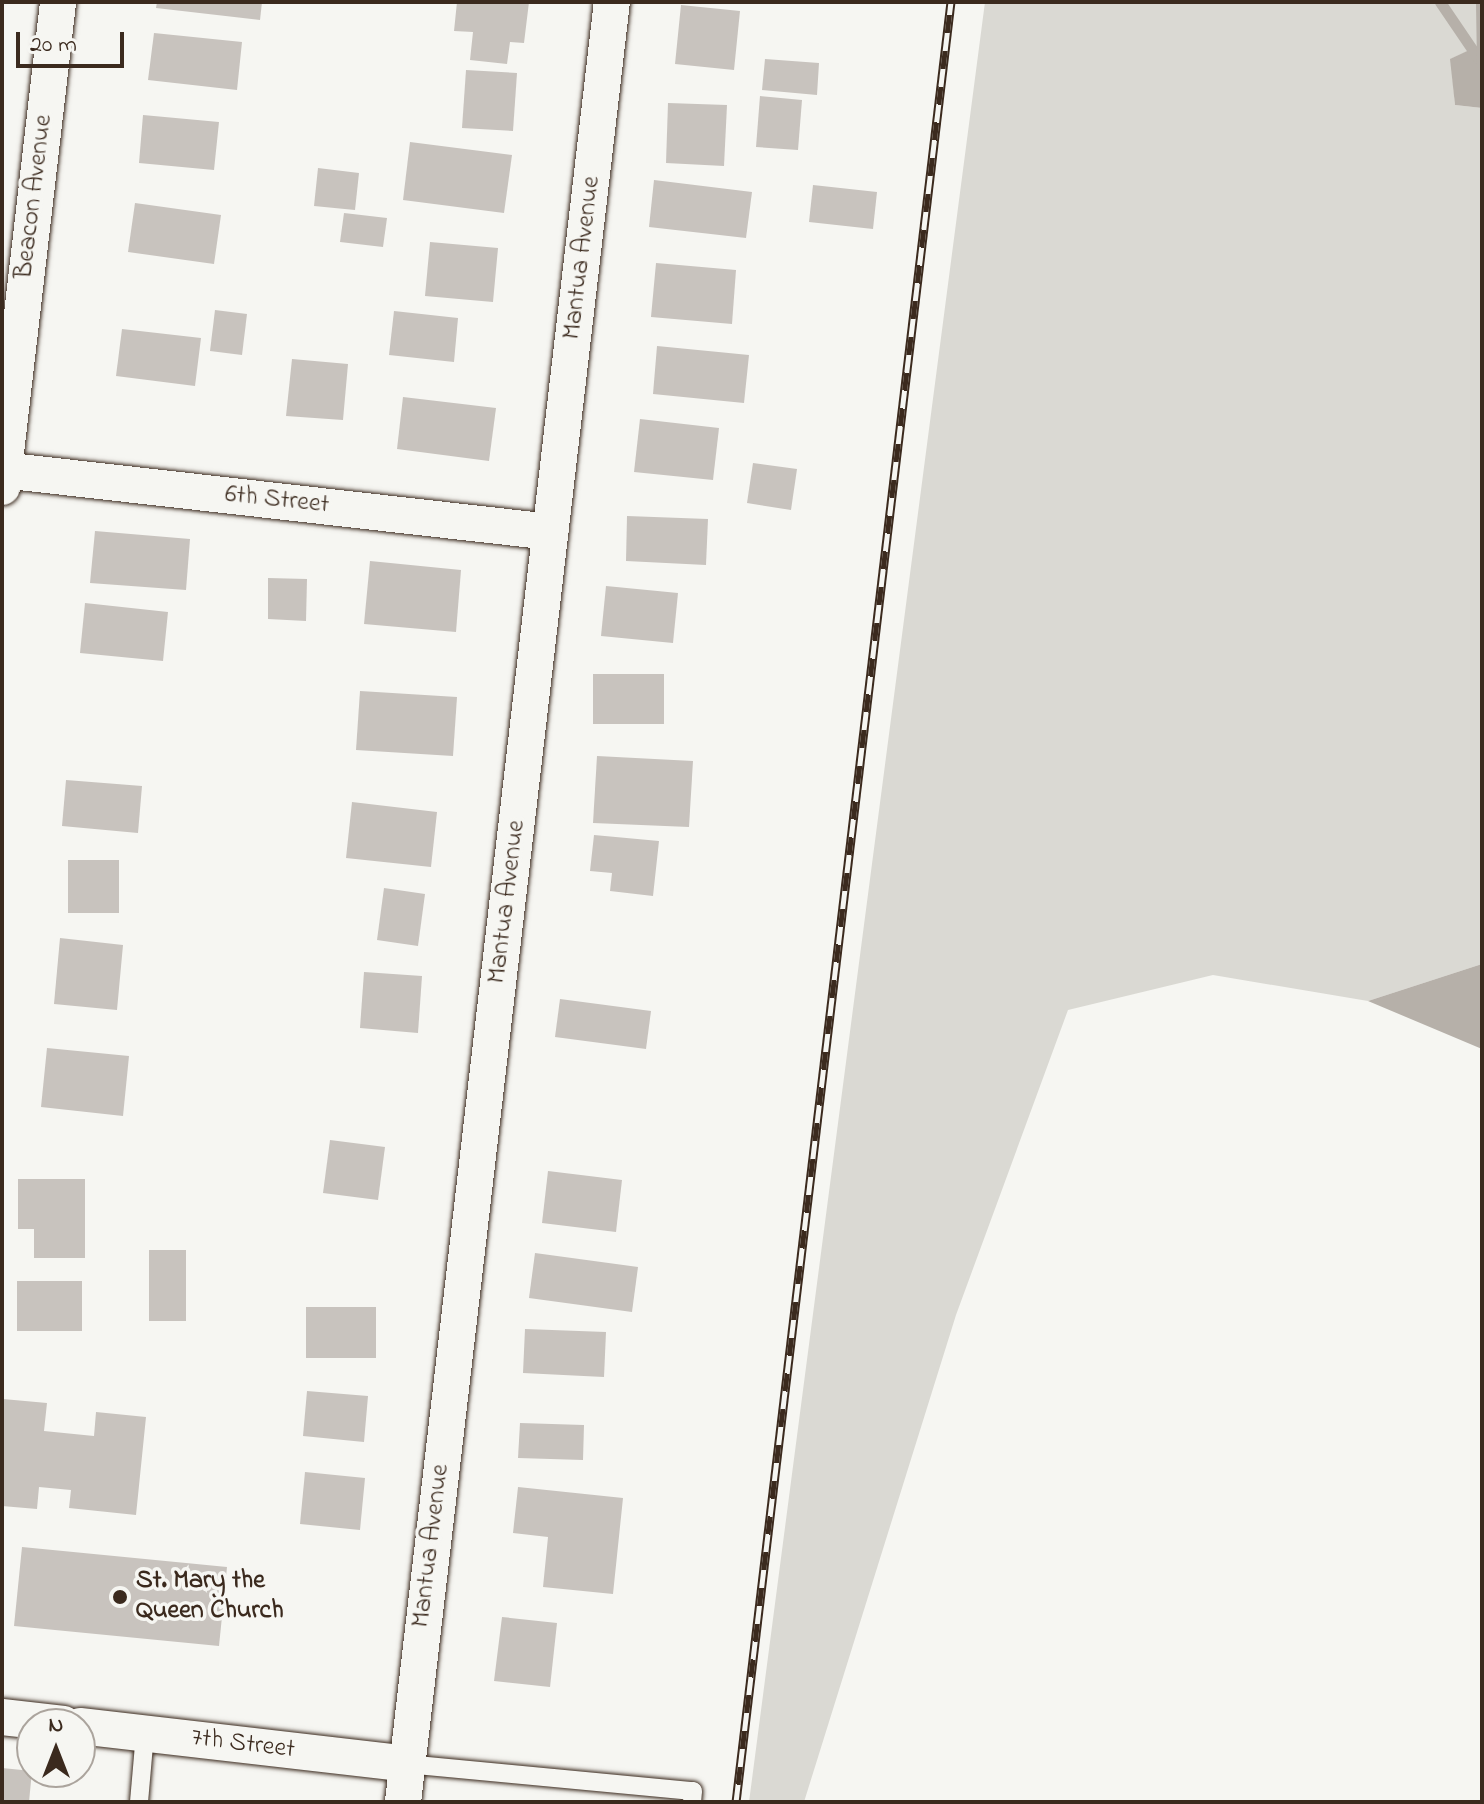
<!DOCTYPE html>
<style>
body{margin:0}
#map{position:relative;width:1484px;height:1804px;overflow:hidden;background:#f6f6f2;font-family:"Indie Flower",sans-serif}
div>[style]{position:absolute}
.green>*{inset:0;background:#dad9d3}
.water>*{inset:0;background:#b6b0a9}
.stream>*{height:11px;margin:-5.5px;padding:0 5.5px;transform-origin:5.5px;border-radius:5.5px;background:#b6b0a9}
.building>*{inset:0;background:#c8c3be}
.roads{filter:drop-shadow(0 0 2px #3b2a1e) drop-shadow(0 0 2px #3b2a1e)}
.lane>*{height:18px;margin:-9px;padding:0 9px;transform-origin:9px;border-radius:9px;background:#f6f6f2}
.street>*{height:36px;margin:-18px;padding:0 18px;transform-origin:18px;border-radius:18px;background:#f6f6f2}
.rail>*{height:9px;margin-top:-4.5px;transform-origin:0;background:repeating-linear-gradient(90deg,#f6f6f2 0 18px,#3b2a1e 0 36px);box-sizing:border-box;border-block:2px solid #3b2a1e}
.dots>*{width:22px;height:22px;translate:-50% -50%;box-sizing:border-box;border:4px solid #f6f6f2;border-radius:50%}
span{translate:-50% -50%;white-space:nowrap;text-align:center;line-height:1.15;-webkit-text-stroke:7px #f6f6f2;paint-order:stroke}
.street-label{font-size:26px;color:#3b2a1e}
.poi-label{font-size:26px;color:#3b2a1e;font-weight:700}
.left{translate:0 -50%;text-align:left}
.frame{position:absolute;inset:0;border:4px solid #3b2a1e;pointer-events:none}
.north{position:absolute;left:16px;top:1708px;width:80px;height:80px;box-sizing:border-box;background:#f6f6f2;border:2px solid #aba49d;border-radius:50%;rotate:0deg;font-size:22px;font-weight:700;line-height:32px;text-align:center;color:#3b2a1e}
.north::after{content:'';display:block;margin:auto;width:28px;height:36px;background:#3b2a1e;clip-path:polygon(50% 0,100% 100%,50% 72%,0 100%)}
.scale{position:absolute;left:16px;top:32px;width:108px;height:36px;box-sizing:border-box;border:4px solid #3b2a1e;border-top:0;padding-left:10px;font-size:24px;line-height:28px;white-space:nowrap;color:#3b2a1e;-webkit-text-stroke:6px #f6f6f2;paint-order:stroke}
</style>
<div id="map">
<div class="green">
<div style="clip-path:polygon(985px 2px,1482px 2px,1482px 44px,1451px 59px,1455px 105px,1482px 108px,1482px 964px,1368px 1001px,1213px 975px,1068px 1010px,956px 1315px,804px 1802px,749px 1802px)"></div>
</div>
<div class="water">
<div style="clip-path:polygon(1482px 44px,1482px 108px,1455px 105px,1450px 59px)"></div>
<div style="clip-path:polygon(1482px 964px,1482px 1049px,1368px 1001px)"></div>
</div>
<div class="stream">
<div style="left:1440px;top:2px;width:68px;rotate:55.8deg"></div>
<div style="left:1481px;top:2px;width:64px;rotate:89.1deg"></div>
</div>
<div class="building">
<div style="clip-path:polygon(157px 2px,262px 2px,260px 20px,156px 8px)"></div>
<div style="clip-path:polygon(457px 2px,529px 2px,524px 43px,510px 42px,507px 64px,470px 60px,473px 32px,454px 31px)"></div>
<div style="clip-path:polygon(681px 5px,740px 11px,734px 70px,675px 64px)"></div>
<div style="clip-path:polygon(154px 33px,242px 42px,237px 90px,148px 80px)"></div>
<div style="clip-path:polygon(765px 59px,819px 63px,817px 95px,762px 90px)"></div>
<div style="clip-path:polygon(466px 70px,517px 73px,513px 131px,462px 128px)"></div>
<div style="clip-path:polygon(760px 96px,802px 100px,798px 150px,756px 147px)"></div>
<div style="clip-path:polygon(668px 103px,727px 105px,724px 166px,666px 163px)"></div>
<div style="clip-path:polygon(143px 115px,219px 122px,214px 170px,139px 163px)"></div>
<div style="clip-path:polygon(410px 142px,512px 155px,504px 213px,403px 200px)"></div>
<div style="clip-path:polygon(318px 168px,359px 173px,355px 210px,314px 206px)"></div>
<div style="clip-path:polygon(654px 180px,752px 192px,746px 238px,649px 227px)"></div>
<div style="clip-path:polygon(813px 185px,877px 192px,873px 229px,809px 222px)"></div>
<div style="clip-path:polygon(135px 203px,221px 215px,214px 264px,128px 252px)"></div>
<div style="clip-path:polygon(344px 213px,387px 218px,383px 247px,340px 242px)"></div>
<div style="clip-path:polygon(430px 242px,498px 248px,493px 302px,425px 296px)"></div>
<div style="clip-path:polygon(656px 263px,736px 270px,732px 324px,651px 317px)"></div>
<div style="clip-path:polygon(215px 310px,247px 314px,242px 355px,210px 351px)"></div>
<div style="clip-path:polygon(394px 311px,458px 318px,454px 362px,389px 355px)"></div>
<div style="clip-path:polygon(122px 329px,201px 338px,195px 386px,116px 376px)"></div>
<div style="clip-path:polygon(657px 346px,749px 355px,744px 403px,653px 394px)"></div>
<div style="clip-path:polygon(292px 359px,348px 364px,343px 420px,286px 416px)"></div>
<div style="clip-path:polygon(403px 397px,496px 408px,489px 461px,397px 449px)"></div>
<div style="clip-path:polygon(640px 419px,719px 428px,713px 480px,634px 472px)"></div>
<div style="clip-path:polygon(753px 463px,797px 469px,791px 510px,747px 503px)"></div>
<div style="clip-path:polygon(627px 516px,708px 519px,706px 565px,626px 561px)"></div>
<div style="clip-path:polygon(95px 531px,190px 539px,186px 590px,90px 583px)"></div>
<div style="clip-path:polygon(370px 561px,461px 570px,456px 632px,364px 624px)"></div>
<div style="clip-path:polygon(268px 578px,307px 579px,306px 621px,268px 619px)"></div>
<div style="clip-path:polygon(606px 586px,678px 593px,673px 643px,601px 636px)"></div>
<div style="clip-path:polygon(85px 603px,168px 612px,163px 661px,80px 653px)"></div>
<div style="clip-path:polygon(593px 674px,664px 674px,664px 724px,593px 724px)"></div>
<div style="clip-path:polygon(360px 691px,457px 697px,453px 756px,356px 750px)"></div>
<div style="clip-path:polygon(597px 756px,693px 761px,689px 827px,593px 823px)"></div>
<div style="clip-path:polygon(66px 780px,142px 786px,138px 833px,62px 826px)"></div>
<div style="clip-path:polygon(352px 802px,437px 812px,431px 867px,346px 858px)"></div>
<div style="clip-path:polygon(594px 835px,659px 841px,653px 896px,610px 891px,612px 873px,590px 871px)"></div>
<div style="clip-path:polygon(68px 860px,119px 860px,119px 913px,68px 913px)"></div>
<div style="clip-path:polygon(384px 888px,425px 894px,418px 946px,377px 940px)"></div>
<div style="clip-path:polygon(60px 938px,123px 945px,117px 1010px,54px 1004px)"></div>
<div style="clip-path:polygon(364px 972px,422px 976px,418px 1033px,360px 1028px)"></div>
<div style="clip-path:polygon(560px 999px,651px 1011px,646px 1049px,555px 1037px)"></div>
<div style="clip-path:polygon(47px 1048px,129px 1056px,123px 1116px,41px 1107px)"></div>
<div style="clip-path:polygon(330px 1140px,385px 1147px,378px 1200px,323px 1193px)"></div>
<div style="clip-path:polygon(548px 1171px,622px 1180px,616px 1232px,542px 1223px)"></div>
<div style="clip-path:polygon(18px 1179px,85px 1179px,85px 1258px,34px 1258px,34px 1229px,18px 1229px)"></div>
<div style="clip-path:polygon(149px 1250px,186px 1250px,186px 1321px,149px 1321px)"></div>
<div style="clip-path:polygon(535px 1253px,638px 1267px,632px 1312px,529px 1298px)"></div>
<div style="clip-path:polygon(17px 1281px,82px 1281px,82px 1331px,17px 1331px)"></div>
<div style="clip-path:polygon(306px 1307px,376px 1307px,376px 1358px,306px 1358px)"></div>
<div style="clip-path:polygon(525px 1329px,606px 1332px,604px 1377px,523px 1373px)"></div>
<div style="clip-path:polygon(307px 1391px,368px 1396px,364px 1442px,303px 1436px)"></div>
<div style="clip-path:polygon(3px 1399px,47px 1403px,44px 1431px,94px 1436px,96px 1412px,146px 1417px,136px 1515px,69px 1508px,71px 1490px,39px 1487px,37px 1509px,2px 1506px)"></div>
<div style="clip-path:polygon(520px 1423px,584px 1425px,583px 1460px,518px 1458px)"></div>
<div style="clip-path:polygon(305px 1472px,365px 1478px,360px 1530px,300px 1524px)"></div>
<div style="clip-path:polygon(518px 1487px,623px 1498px,613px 1594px,543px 1587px,548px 1537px,513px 1533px)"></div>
<div style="clip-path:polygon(22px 1547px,227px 1567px,219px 1646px,14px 1626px)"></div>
<div style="clip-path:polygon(502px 1617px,557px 1623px,550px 1687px,494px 1681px)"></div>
<div style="clip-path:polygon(2px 1768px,32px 1771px,29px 1802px,2px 1802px)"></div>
</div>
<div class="roads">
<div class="lane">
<div style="left:406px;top:1764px;width:288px;rotate:5.4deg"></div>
<div style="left:693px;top:1791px;width:11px;rotate:95deg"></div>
<div style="left:139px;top:1802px;width:69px;rotate:-85deg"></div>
</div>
<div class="street">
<div style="left:2px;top:470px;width:552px;rotate:6.44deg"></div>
<div style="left:2px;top:487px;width:488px;rotate:-83.4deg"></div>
<div style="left:2px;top:1717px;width:62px;rotate:6.4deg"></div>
<div style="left:80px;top:1726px;width:328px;rotate:6.6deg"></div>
<div style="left:403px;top:1802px;width:1812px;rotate:-83.38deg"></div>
</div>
</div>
<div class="rail">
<div style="left:736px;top:1802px;width:1813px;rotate:-83.19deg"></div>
</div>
<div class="dots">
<div style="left:120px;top:1597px;background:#3b2a1e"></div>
</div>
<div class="street-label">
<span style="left:35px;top:197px;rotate:-83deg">Beacon Avenue</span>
<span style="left:583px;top:258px;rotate:-83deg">Mantua Avenue</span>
<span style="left:277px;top:501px;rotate:6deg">6th Street</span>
<span style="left:508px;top:902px;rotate:-83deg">Mantua Avenue</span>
<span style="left:432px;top:1546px;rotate:-83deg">Mantua Avenue</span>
<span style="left:243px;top:1745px;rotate:7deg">7th Street</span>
</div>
<div class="poi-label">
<span class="left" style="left:136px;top:1597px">St. Mary the<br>Queen Church</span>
</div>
<div class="frame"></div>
<div class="north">N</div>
<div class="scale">20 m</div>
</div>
